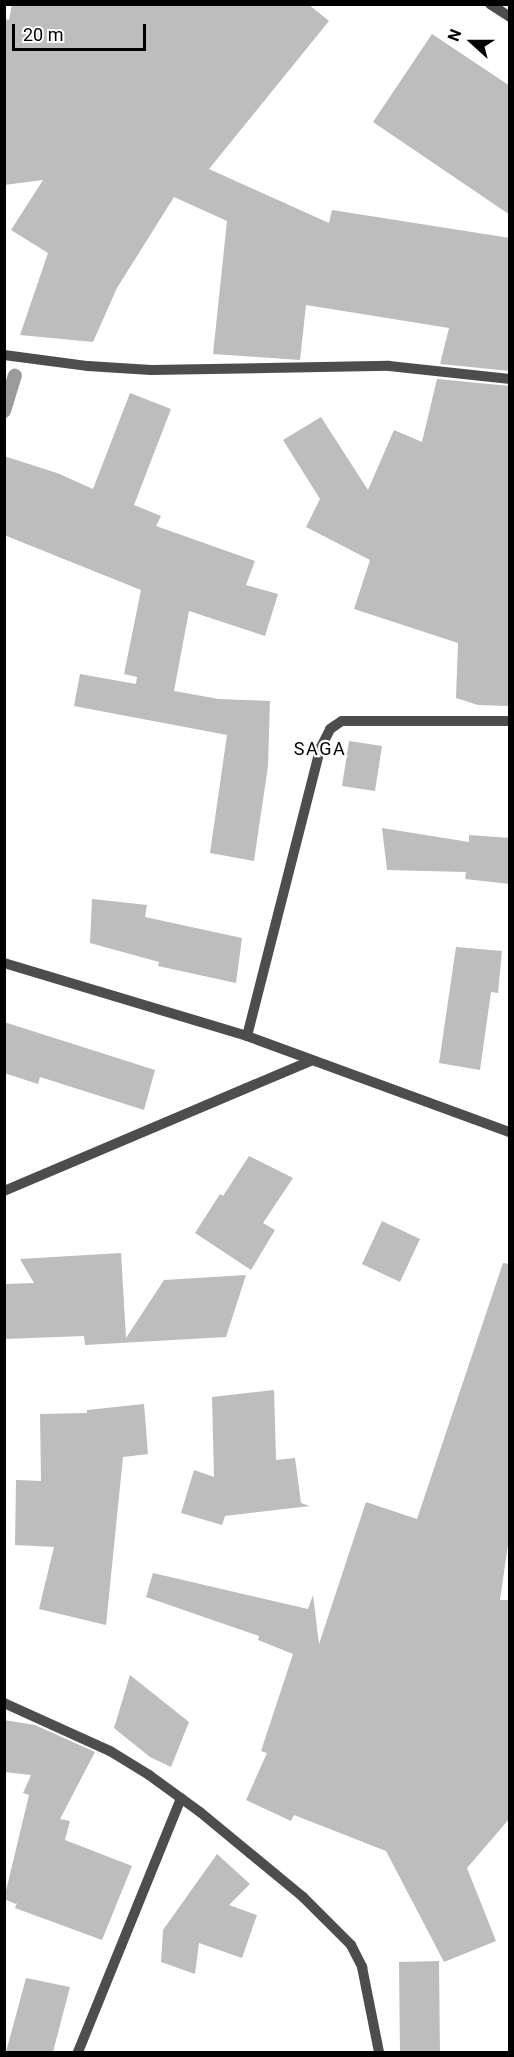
<!DOCTYPE html>
<style>
body{margin:0}
#map{position:relative;width:514px;height:2057px;overflow:hidden;background:#fff;font-family:Roboto,sans-serif}
div>[style]{position:absolute}
.stream>*{height:14px;margin:-7px;padding:0 7px;transform-origin:7px;border-radius:7px;background:#9b9b9b}
.building>*{inset:0;background:#bdbdbd}
.minor>*{height:10px;margin:-5px;padding:0 5px;transform-origin:5px;border-radius:5px;background:#4d4d4d}
span{translate:-50% -50%;white-space:nowrap;text-align:center;line-height:1.15;-webkit-text-stroke:4.5px #fff;paint-order:stroke}
.quarter-label{font-size:18px;color:#000;letter-spacing:1.5px}
.frame{position:absolute;inset:0;border:6px solid #000;pointer-events:none}
.north{position:absolute;left:442px;top:12px;width:60px;height:60px;-webkit-text-stroke:4px #fff;paint-order:stroke;rotate:291deg;font-size:16px;font-weight:700;line-height:24px;text-align:center;color:#000}
.north::after{content:'';display:block;margin:auto;width:21px;height:27px;background:#000;clip-path:polygon(50% 0,100% 100%,50% 72%,0 100%)}
.scale{position:absolute;left:12px;top:24px;width:134px;height:27px;box-sizing:border-box;border:3px solid #000;border-top:0;padding-left:8px;font-size:18px;line-height:21px;white-space:nowrap;color:#000;-webkit-text-stroke:4px #fff;paint-order:stroke}
</style>
<div id="map">
<div class="stream">
<div style="left:4px;top:411px;width:37px;rotate:-73deg"></div>
</div>
<div class="building">
<div style="clip-path:polygon(12px 4px,308px 4px,329px 21px,209px 169px,329px 223px,332px 210px,510px 238px,510px 371px,440px 364px,449px 328px,306px 305px,300px 360px,213px 354px,227px 221px,174px 197px,117px 288px,93px 342px,20px 335px,48px 253px,11px 230px,43px 180px,4px 185px,4px 19px,9px 20px)"></div>
<div style="clip-path:polygon(432px 34px,510px 86px,510px 215px,373px 122px)"></div>
<div style="clip-path:polygon(437px 379px,510px 386px,510px 706px,478px 705px,456px 698px,458px 643px,354px 609px,370px 560px,306px 527px,320px 499px,283px 440px,321px 417px,368px 490px,394px 430px,422px 442px)"></div>
<div style="clip-path:polygon(130px 393px,171px 409px,134px 505px,161px 516px,156px 526px,255px 561px,246px 585px,278px 594px,265px 636px,189px 611px,174px 691px,219px 699px,270px 701px,268px 766px,254px 861px,210px 853px,227px 735px,74px 706px,80px 674px,136px 684px,137px 677px,124px 674px,141px 590px,4px 535px,4px 456px,57px 473px,93px 489px)"></div>
<div style="clip-path:polygon(349px 741px,382px 746px,375px 791px,342px 786px)"></div>
<div style="clip-path:polygon(382px 828px,469px 842px,469px 835px,510px 838px,510px 884px,465px 879px,466px 872px,387px 870px)"></div>
<div style="clip-path:polygon(92px 899px,147px 905px,145px 917px,242px 938px,236px 983px,158px 966px,159px 962px,90px 943px)"></div>
<div style="clip-path:polygon(456px 947px,502px 951px,498px 993px,491px 992px,480px 1070px,439px 1063px)"></div>
<div style="clip-path:polygon(4px 1022px,155px 1070px,144px 1110px,40px 1077px,38px 1084px,4px 1073px)"></div>
<div style="clip-path:polygon(249px 1156px,293px 1178px,263px 1223px,275px 1230px,251px 1270px,195px 1233px,220px 1194px,223px 1196px)"></div>
<div style="clip-path:polygon(382px 1221px,420px 1239px,400px 1282px,362px 1264px)"></div>
<div style="clip-path:polygon(121px 1253px,126px 1338px,164px 1280px,246px 1275px,226px 1337px,85px 1345px,84px 1336px,4px 1339px,4px 1284px,34px 1283px,20px 1259px)"></div>
<div style="clip-path:polygon(503px 1263px,510px 1264px,510px 1531px,500px 1600px,510px 1600px,510px 1818px,467px 1868px,496px 1941px,444px 1962px,386px 1851px,294px 1815px,291px 1821px,246px 1800px,267px 1753px,261px 1751px,293px 1654px,258px 1640px,259px 1636px,146px 1597px,153px 1573px,308px 1609px,313px 1595px,319px 1644px,366px 1502px,417px 1519px)"></div>
<div style="clip-path:polygon(274px 1390px,276px 1460px,295px 1458px,301px 1503px,310px 1506px,225px 1516px,222px 1525px,181px 1513px,194px 1470px,214px 1477px,212px 1397px)"></div>
<div style="clip-path:polygon(144px 1404px,148px 1454px,123px 1457px,106px 1625px,39px 1609px,54px 1547px,15px 1545px,16px 1480px,41px 1481px,40px 1414px,87px 1413px,87px 1410px)"></div>
<div style="clip-path:polygon(130px 1675px,189px 1722px,171px 1767px,150px 1757px,114px 1728px)"></div>
<div style="clip-path:polygon(4px 1720px,35px 1725px,95px 1752px,60px 1819px,70px 1821px,65px 1840px,132px 1866px,102px 1940px,15px 1908px,18px 1900px,16px 1904px,4px 1899px,29px 1795px,23px 1793px,31px 1775px,4px 1772px)"></div>
<div style="clip-path:polygon(217px 1854px,250px 1884px,229px 1905px,257px 1915px,242px 1958px,199px 1943px,195px 1974px,161px 1962px,163px 1930px)"></div>
<div style="clip-path:polygon(439px 1961px,440px 2052px,400px 2052px,399px 1962px)"></div>
<div style="clip-path:polygon(26px 1978px,70px 1987px,53px 2052px,6px 2052px)"></div>
</div>
<div class="minor">
<div style="left:490px;top:4px;width:24px;rotate:33deg"></div>
<div style="left:4px;top:355px;width:85px;rotate:7.5deg"></div>
<div style="left:88px;top:366px;width:63px;rotate:3.6deg"></div>
<div style="left:151px;top:370px;width:238px;rotate:-1deg"></div>
<div style="left:389px;top:366px;width:122px;rotate:6.1deg"></div>
<div style="left:4px;top:963px;width:254px;rotate:16.7deg"></div>
<div style="left:247px;top:1036px;width:280px;rotate:20.1deg"></div>
<div style="left:247px;top:1036px;width:296px;rotate:-75.7deg"></div>
<div style="left:320px;top:749px;width:22px;rotate:-63deg"></div>
<div style="left:330px;top:729px;width:14px;rotate:-34deg"></div>
<div style="left:342px;top:721px;width:168px"></div>
<div style="left:4px;top:1191px;width:332px;rotate:-23deg"></div>
<div style="left:4px;top:1703px;width:116px;rotate:24.4deg"></div>
<div style="left:110px;top:1751px;width:46px;rotate:31.6deg"></div>
<div style="left:149px;top:1775px;width:63px;rotate:36deg"></div>
<div style="left:200px;top:1812px;width:134px;rotate:39.5deg"></div>
<div style="left:303px;top:1897px;width:68px;rotate:45deg"></div>
<div style="left:351px;top:1945px;width:25px;rotate:63deg"></div>
<div style="left:362px;top:1967px;width:87px;rotate:78.7deg"></div>
<div style="left:78px;top:2052px;width:274px;rotate:-67.9deg"></div>
</div>
<div class="quarter-label">
<span style="left:320px;top:749px">SAGA</span>
</div>
<div class="frame"></div>
<div class="north">N</div>
<div class="scale">20 m</div>
</div>
